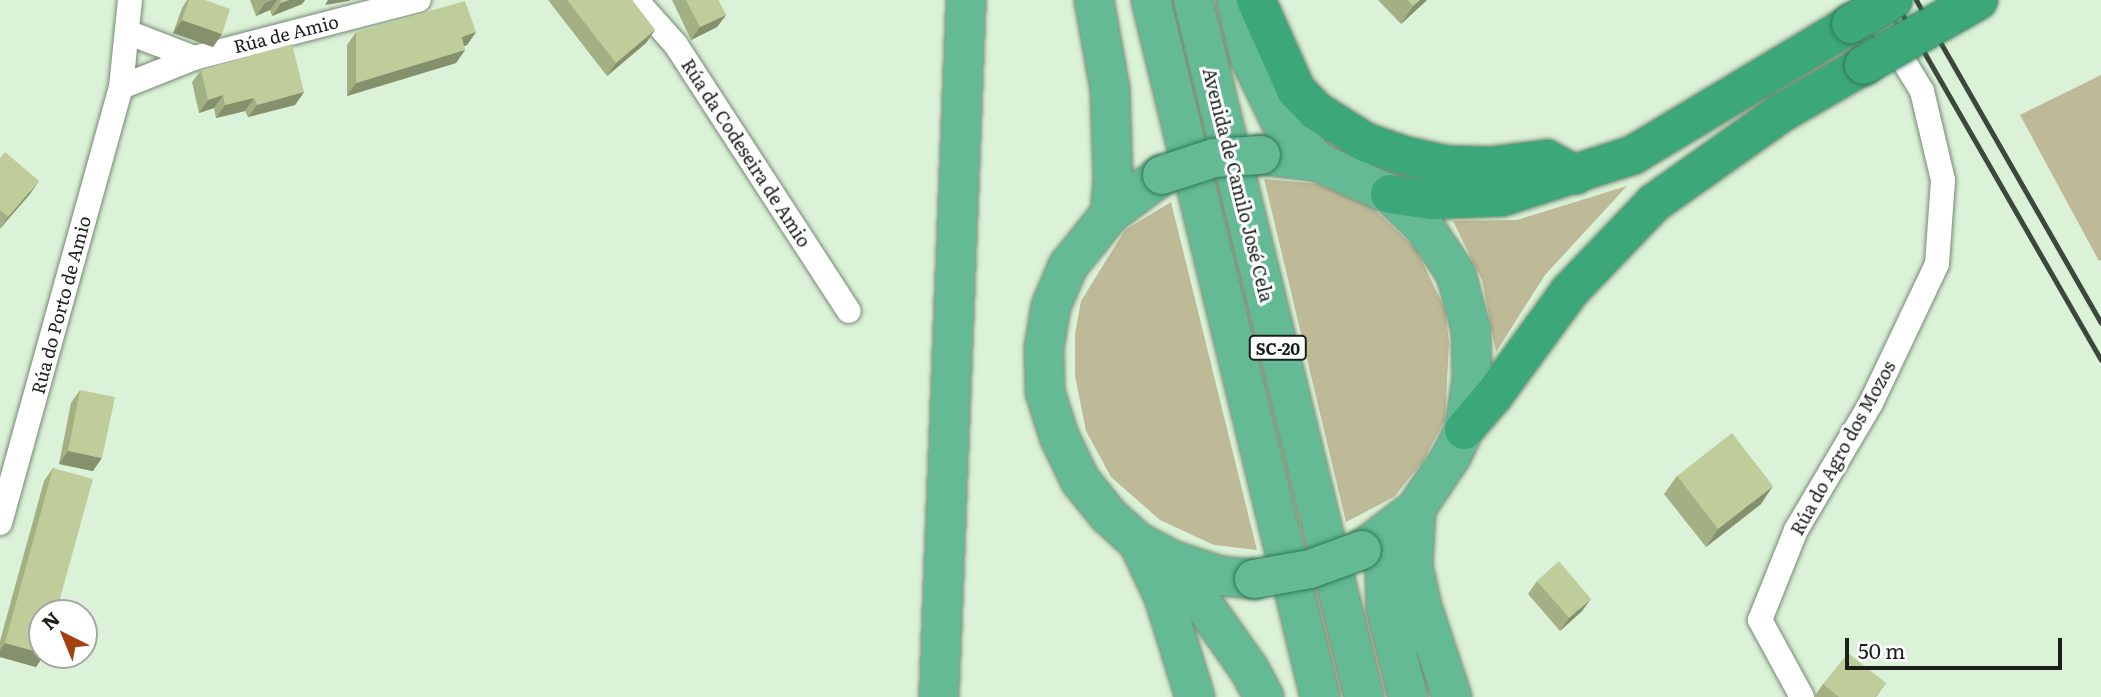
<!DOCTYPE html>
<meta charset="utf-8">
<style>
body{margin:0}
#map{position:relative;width:2101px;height:697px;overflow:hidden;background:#dbf1d8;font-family:Literata,serif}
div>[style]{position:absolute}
.green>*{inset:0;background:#beb997}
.roads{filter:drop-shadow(0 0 2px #758972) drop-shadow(0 0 2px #758972)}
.minor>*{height:24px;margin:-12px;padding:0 12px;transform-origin:12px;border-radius:12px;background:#fff}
.trunk>*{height:38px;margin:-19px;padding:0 19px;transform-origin:19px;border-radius:19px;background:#63ba94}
.motorway>*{height:38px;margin:-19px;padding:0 19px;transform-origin:19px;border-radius:19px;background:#3ca879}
.rail>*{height:5px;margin:-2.5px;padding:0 2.5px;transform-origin:2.5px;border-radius:2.5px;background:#3d483c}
.bridges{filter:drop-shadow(0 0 2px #2f7857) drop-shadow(0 0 2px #2f7857)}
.trunk-bridge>*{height:38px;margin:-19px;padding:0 19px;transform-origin:19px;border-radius:19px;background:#63ba94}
.motorway-bridge>*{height:38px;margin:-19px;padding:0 19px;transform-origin:19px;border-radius:19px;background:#3ca879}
.wall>*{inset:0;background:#a3b084}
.shaded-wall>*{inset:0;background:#85906c}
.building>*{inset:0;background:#becd9a}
span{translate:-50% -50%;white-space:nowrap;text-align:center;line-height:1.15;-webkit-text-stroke:6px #fff;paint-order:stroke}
.shield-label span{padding:2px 5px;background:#fff;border:2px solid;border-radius:5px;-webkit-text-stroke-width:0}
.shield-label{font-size:16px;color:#182017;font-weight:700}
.street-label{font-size:18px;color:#182017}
.north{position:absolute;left:28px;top:599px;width:70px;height:70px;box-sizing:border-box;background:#fff;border:2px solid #a3a6a2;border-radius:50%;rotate:317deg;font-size:19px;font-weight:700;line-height:28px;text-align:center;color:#182017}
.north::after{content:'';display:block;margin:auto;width:24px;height:32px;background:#a54012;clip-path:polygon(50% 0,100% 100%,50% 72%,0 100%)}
.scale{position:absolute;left:1845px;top:638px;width:217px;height:32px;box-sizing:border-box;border:4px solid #182017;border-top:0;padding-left:9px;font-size:21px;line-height:24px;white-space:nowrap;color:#182017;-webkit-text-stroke:5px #fff;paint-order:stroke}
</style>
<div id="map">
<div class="green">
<div style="clip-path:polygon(2101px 75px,2101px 260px,2099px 261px,2020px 115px)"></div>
<div style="clip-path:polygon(1264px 179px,1319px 184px,1373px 208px,1416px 249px,1445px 309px,1449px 342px,1445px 420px,1423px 461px,1394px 497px,1346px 522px)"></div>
<div style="clip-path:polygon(1627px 186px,1545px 275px,1496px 352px,1482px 280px,1453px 221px,1517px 220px)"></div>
<div style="clip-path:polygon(1171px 202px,1257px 550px,1214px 545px,1160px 520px,1111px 477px,1086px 431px,1075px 376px,1075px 334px,1081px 301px,1125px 230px)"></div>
</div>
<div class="roads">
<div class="minor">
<div style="left:636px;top:0;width:60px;rotate:48.4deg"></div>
<div style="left:676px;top:45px;width:317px;rotate:57deg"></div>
<div style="left:127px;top:32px;width:72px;rotate:21.2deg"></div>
<div style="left:121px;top:87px;width:79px;rotate:-21.7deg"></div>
<div style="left:194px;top:58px;width:232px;rotate:-14.5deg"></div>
<div style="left:0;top:523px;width:452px;rotate:-74.5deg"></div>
<div style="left:121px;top:87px;width:87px;rotate:-84.1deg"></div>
<div style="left:1802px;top:697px;width:88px;rotate:-118.6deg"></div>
<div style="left:1760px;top:620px;width:97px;rotate:-68.2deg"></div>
<div style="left:1796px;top:530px;width:147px;rotate:-59.4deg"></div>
<div style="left:1871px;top:403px;width:154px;rotate:-64.6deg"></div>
<div style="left:1937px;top:264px;width:84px;rotate:-85.9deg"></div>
<div style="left:1943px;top:180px;width:91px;rotate:-103.3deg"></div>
<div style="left:1922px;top:91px;width:107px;rotate:-121.6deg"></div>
</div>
<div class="trunk">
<div style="left:1094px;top:0;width:90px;rotate:79.8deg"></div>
<div style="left:1110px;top:89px;width:91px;rotate:88.1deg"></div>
<div style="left:1113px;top:180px;width:34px;rotate:95deg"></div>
<div style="left:1151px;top:0;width:717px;rotate:76.37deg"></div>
<div style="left:1193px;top:0;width:718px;rotate:76.22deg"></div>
<div style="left:1236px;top:0;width:57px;rotate:76.9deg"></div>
<div style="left:1249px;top:56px;width:71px;rotate:64.2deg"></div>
<div style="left:1280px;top:120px;width:57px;rotate:47.9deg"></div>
<div style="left:1261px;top:155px;width:57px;rotate:7deg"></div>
<div style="left:1318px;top:162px;width:79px;rotate:24deg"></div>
<div style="left:1390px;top:194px;width:49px;rotate:44.2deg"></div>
<div style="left:1425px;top:228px;width:55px;rotate:56deg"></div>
<div style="left:1456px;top:274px;width:58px;rotate:75deg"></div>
<div style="left:1471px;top:330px;width:49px;rotate:88.8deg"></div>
<div style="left:1472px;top:379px;width:52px;rotate:98.9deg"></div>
<div style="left:1464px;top:430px;width:28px;rotate:116deg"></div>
<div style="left:1452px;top:455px;width:65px;rotate:123.7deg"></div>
<div style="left:1416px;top:509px;width:68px;rotate:142.8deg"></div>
<div style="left:1162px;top:175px;width:65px;rotate:143.1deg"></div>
<div style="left:1110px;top:214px;width:67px;rotate:128.9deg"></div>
<div style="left:1068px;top:266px;width:43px;rotate:113deg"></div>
<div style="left:1051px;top:306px;width:43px;rotate:99.5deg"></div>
<div style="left:1044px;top:348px;width:44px;rotate:88.7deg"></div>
<div style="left:1045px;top:392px;width:46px;rotate:72.3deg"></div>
<div style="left:1059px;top:436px;width:49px;rotate:64.5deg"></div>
<div style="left:1080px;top:480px;width:45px;rotate:51.3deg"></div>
<div style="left:1108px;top:515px;width:40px;rotate:42deg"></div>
<div style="left:1138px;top:542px;width:38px;rotate:28deg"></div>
<div style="left:1172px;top:560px;width:51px;rotate:18.4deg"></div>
<div style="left:1220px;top:576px;width:34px;rotate:5deg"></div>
<div style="left:1416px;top:509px;width:57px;rotate:93deg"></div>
<div style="left:1413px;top:566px;width:42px;rotate:77.6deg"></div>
<div style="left:1422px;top:607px;width:95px;rotate:71.6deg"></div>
<div style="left:1384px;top:535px;width:73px;rotate:88.4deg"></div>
<div style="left:1386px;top:608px;width:92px;rotate:76.1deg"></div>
<div style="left:1138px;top:542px;width:61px;rotate:64.7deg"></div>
<div style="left:1164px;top:597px;width:105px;rotate:72.8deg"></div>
<div style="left:1172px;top:560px;width:133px;rotate:54.8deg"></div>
<div style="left:1249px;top:669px;width:32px;rotate:62deg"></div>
<div style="left:939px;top:697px;width:698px;rotate:-87.78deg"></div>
</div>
<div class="motorway">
<div style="left:1256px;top:0;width:98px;rotate:66deg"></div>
<div style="left:1296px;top:90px;width:28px;rotate:46deg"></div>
<div style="left:1315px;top:110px;width:59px;rotate:32.6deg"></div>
<div style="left:1365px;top:142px;width:39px;rotate:19deg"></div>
<div style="left:1402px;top:155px;width:46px;rotate:12.5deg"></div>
<div style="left:1447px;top:165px;width:43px;rotate:1.3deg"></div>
<div style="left:1490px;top:166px;width:57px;rotate:-7deg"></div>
<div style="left:1547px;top:159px;width:33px;rotate:29deg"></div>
<div style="left:1390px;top:194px;width:41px;rotate:8.3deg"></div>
<div style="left:1431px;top:200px;width:71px;rotate:-2.4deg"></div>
<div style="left:1502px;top:197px;width:138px;rotate:-17.8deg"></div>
<div style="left:1633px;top:155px;width:254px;rotate:-31deg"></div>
<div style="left:1464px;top:430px;width:46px;rotate:-49.4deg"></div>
<div style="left:1494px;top:395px;width:127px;rotate:-53.9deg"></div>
<div style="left:1569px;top:292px;width:123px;rotate:-46.3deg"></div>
<div style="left:1654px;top:203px;width:156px;rotate:-35.3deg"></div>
<div style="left:1781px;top:113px;width:96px;rotate:-30deg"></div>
</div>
</div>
<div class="rail">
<div style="left:1894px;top:0;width:415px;rotate:60.1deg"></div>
<div style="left:1916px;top:0;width:372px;rotate:60.2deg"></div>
</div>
<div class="bridges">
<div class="trunk-bridge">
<div style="left:1162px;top:175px;width:55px;rotate:-18.1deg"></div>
<div style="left:1214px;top:158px;width:47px;rotate:-3.7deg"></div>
<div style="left:1254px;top:579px;width:57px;rotate:-10.1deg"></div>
<div style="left:1310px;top:569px;width:55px;rotate:-20.1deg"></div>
</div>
<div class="motorway-bridge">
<div style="left:1851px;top:24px;width:48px;rotate:-30.3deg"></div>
<div style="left:1864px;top:65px;width:131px;rotate:-29.7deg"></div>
</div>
</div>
<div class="wall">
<div style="clip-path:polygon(187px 0,205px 0,222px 34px,213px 47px,173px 33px,182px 8px)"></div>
<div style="clip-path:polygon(250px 0,305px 0,302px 4px,272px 16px,270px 10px,256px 16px)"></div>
<div style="clip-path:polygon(548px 0,632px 0,655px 30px,646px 43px,607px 76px)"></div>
<div style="clip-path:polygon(672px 0,718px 0,726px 15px,717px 27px,691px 40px)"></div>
<div style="clip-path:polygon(1378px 0,1427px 0,1401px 24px)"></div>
<div style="clip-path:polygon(356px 32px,476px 32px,467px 45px,464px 46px,465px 50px,456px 63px,347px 96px,347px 45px)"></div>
<div style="clip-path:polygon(201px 70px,304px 92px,295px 105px,248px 117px,245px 111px,216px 118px,214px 108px,199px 113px,192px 82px)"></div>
<div style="clip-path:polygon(0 158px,30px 194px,0 229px)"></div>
<div style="clip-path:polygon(80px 390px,93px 471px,59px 464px,71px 403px)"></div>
<div style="clip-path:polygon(53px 468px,42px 655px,44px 655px,36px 667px,0 657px,0 641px,44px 481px)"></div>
<div style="clip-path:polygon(1677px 476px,1761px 504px,1706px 547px,1664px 494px)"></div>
<div style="clip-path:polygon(1537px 581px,1582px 611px,1560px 631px,1528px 594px)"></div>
<div style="clip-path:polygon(1886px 683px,1876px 697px,1814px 697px,1823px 684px)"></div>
</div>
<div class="shaded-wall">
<div style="clip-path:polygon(272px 0,277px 0,270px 10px,256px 16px,265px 3px)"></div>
<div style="clip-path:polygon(289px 0,305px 0,302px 4px,272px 16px,281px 3px)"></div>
<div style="clip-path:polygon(328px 0,350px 0,349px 1px,325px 5px)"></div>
<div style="clip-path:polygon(1420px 0,1427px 0,1401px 24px,1413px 6px)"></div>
<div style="clip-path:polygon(726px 15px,717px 27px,691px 40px,700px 27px)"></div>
<div style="clip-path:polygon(182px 20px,222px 34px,213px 47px,173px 33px)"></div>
<div style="clip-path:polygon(655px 30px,646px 43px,607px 76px,616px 63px)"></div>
<div style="clip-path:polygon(476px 32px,467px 45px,453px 50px,462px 37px)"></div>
<div style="clip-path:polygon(465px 50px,456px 63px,347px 96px,356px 83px)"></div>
<div style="clip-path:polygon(304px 92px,295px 105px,248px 117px,257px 105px)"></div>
<div style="clip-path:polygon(223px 95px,214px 108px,199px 113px,208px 100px)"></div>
<div style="clip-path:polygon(254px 98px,245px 111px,216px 118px,225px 105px)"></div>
<div style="clip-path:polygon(39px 181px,30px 194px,0 228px,8px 217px)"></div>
<div style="clip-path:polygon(68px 451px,102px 458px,93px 471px,59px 464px)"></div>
<div style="clip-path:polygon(1773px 486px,1761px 504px,1706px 547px,1718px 529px)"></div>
<div style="clip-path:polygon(1591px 599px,1582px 611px,1560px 631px,1569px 618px)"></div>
<div style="clip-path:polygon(5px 643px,42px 653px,42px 655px,44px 655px,36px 667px,0 657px,0 650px)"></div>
</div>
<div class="building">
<div style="clip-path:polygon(189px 0,205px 0,230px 9px,222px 34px,182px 20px)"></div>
<div style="clip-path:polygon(280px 0,289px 0,281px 3px)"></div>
<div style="clip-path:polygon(567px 0,632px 0,655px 30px,616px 63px)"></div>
<div style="clip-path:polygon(686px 0,718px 0,726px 15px,700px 27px)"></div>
<div style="clip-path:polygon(1408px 0,1420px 0,1413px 6px)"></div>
<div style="clip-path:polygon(465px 1px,476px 32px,462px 37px,465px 50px,356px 83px,356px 32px)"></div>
<div style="clip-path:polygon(292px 44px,304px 92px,257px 105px,254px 98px,225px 105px,223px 95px,208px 100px,201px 70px)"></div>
<div style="clip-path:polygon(5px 152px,39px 181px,8px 217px,0 210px,0 158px)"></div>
<div style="clip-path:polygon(80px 390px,115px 397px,102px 458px,68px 451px)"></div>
<div style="clip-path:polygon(1732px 433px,1773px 486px,1718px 529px,1677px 476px)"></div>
<div style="clip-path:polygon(53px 468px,93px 479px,56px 613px,42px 613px,42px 653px,5px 643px)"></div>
<div style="clip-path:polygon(1559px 561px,1591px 599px,1569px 618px,1537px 581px)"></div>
<div style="clip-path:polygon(1848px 653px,1886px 683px,1875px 697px,1839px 697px,1823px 684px)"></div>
</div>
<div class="shield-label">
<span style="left:1278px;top:348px">SC-20</span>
</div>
<div class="street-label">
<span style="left:286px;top:34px;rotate:-14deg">Rúa de Amio</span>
<span style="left:746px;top:153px;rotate:57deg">Rúa da Codeseira de Amio</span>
<span style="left:1238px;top:185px;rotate:76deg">Avenida de Camilo José Cela</span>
<span style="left:61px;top:305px;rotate:-75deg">Rúa do Porto de Amio</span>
<span style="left:1843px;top:448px;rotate:-61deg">Rúa do Agro dos Mozos</span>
</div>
<div class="north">N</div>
<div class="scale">50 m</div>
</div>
